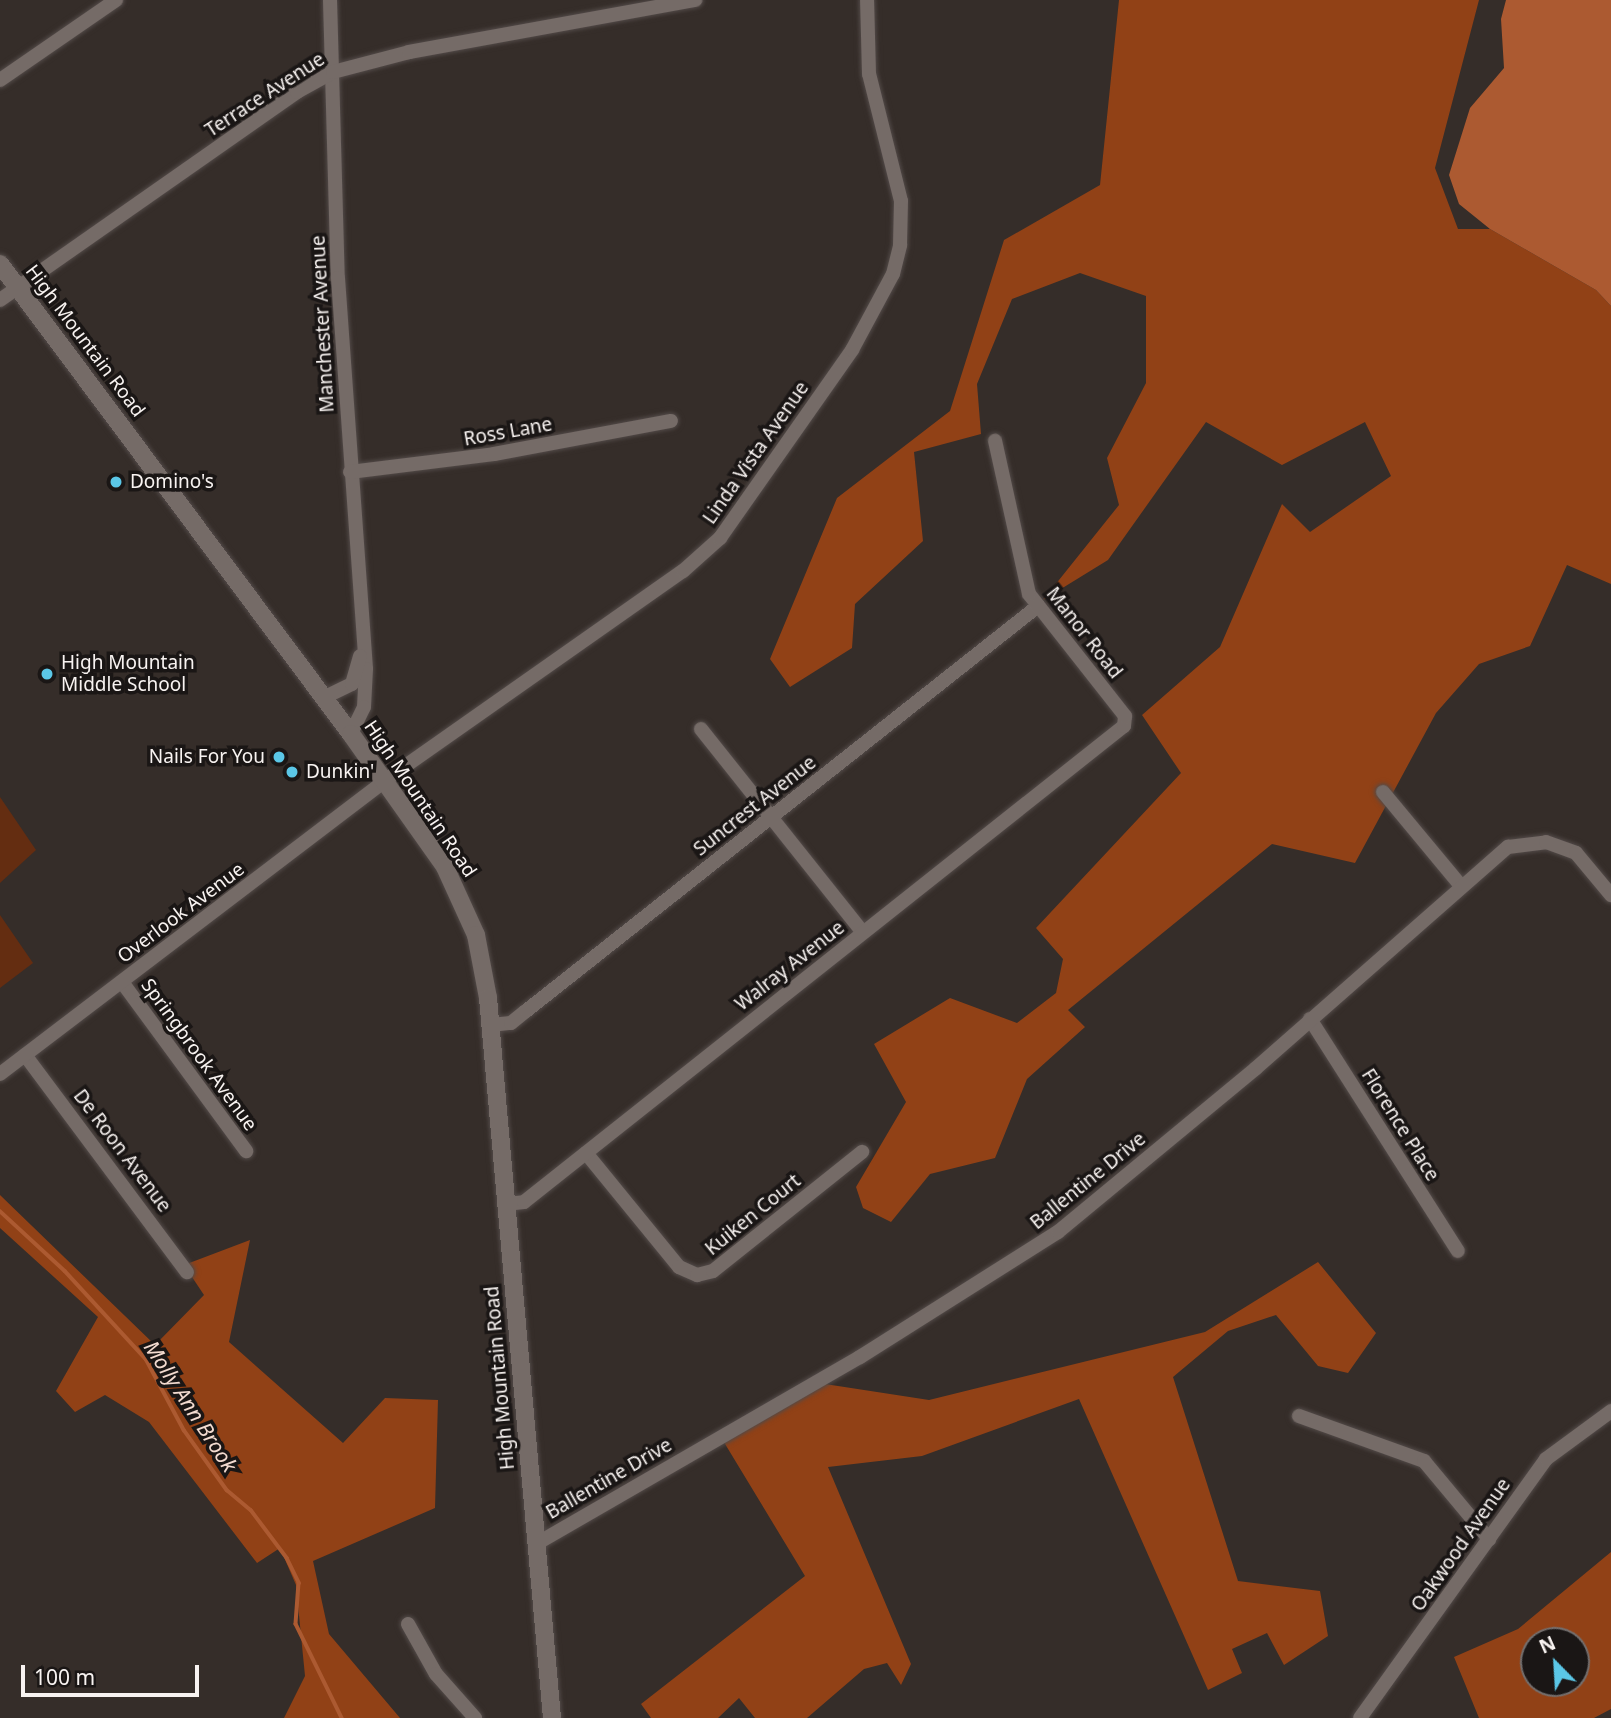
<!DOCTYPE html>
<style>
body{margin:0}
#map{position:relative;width:1611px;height:1718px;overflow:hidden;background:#352d29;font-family:"Noto Sans",sans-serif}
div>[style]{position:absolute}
.green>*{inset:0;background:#642d11}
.forest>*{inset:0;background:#914116}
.water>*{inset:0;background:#ac5a31}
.stream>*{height:3.5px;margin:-1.75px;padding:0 1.75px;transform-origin:1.75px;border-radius:1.75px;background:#ac5a31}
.roads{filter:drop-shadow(0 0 2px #524a48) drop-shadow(0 0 2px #524a48)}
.minor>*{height:14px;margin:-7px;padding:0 7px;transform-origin:7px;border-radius:7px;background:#756b67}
.tertiary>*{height:18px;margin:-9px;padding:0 9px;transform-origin:9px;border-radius:9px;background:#756b67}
.dots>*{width:19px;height:19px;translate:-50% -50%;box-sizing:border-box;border:4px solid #1a1615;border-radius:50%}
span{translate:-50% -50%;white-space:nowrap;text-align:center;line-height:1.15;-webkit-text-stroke:7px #1a1615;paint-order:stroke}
.street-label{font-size:19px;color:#f8f3f1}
.poi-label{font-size:19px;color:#f8f3f1}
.left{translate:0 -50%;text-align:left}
.right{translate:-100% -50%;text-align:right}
.water-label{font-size:21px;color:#f3dbd0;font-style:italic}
.north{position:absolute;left:1520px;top:1627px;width:70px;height:70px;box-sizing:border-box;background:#1a1615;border:2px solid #736e6d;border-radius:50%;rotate:336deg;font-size:19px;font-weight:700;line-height:28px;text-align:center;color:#f8f3f1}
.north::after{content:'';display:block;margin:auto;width:24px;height:32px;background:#5bc7e7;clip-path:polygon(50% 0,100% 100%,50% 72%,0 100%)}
.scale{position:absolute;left:21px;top:1665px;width:178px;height:32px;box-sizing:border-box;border:4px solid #f8f3f1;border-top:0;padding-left:9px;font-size:21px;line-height:24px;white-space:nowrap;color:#f8f3f1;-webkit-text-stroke:5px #1a1615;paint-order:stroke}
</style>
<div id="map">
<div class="green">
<div style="clip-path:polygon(0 797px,36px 850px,0 883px)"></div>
<div style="clip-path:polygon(0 915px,33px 963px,0 988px)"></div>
</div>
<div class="forest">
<div style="clip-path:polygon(1119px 0,1479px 0,1435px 168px,1458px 229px,1490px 229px,1596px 290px,1611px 306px,1611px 584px,1567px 565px,1530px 646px,1479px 664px,1436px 713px,1355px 863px,1272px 844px,1068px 1010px,1085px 1027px,1027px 1079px,995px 1158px,930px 1174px,891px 1222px,863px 1208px,856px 1187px,906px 1102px,874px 1044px,950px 998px,1017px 1023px,1056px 993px,1063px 959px,1036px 928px,1181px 773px,1142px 715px,1220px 647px,1282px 504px,1310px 532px,1391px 476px,1365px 422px,1282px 465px,1206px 422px,1108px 560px,1043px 600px,1119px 505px,1107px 458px,1146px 383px,1146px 296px,1080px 273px,1012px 299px,977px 384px,981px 434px,914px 452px,923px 541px,855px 604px,852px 648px,790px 687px,770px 659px,837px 498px,950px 411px,1004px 240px,1100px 185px)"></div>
<div style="clip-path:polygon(0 1195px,155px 1345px,204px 1295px,184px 1265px,250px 1240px,229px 1342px,343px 1443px,385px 1398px,438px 1400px,435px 1508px,313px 1561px,329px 1634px,400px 1718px,284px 1718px,305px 1676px,296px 1585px,280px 1548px,257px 1563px,149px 1422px,105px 1395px,75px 1412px,56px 1391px,98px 1317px,0 1228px)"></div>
<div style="clip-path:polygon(1318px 1262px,1376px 1333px,1348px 1373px,1318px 1366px,1276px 1315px,1228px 1331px,1173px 1377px,1238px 1581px,1320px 1591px,1328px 1636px,1284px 1665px,1267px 1633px,1232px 1649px,1242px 1673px,1208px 1690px,1079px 1399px,922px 1456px,828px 1467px,911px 1664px,901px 1685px,887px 1663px,864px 1669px,807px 1718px,755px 1718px,739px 1698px,718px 1718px,651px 1718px,641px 1704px,805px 1576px,719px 1434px,812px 1382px,929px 1400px,1205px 1332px)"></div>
<div style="clip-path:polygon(evenodd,1611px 1552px,1611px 1709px,1594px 1718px,1479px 1718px,1454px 1657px,1518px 1629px,1611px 1552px,1534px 1641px,1576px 1641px,1576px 1683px,1534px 1683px,1534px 1641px)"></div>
</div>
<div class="water">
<div style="clip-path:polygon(1506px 0,1611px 0,1611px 306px,1596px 290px,1490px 229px,1459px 204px,1449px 175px,1470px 108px,1504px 68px,1501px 19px)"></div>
</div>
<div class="stream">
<div style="left:0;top:1211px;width:88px;rotate:42.7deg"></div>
<div style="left:65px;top:1271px;width:120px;rotate:47.4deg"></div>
<div style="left:146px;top:1359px;width:81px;rotate:61.8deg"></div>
<div style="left:184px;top:1430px;width:74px;rotate:54.4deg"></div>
<div style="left:227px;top:1490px;width:31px;rotate:40deg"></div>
<div style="left:251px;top:1510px;width:60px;rotate:53.1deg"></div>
<div style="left:287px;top:1558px;width:28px;rotate:64deg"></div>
<div style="left:299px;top:1583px;width:41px;rotate:94.2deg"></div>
<div style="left:296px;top:1624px;width:105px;rotate:63.9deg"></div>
</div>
<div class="roads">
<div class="minor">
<div style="left:330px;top:0;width:278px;rotate:88.4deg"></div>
<div style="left:338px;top:278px;width:392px;rotate:85.9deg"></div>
<div style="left:366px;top:669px;width:38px;rotate:93deg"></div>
<div style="left:364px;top:707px;width:30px;rotate:116deg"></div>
<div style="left:0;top:80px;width:141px;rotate:-34.6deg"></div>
<div style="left:0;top:300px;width:363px;rotate:-35deg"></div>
<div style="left:297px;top:92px;width:41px;rotate:-29.1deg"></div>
<div style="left:333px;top:72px;width:79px;rotate:-14.7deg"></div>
<div style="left:409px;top:52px;width:291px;rotate:-10.3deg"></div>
<div style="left:350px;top:472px;width:145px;rotate:-7.1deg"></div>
<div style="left:494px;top:454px;width:180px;rotate:-10.6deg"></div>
<div style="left:323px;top:698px;width:32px;rotate:-26deg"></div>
<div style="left:352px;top:684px;width:29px;rotate:-74deg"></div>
<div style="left:701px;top:729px;width:260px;rotate:51.5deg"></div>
<div style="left:1383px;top:792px;width:122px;rotate:50.3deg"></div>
<div style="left:122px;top:982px;width:210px;rotate:53.7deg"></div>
<div style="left:1310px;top:1019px;width:275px;rotate:57.5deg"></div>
<div style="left:491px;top:1025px;width:20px;rotate:-6deg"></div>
<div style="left:511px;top:1023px;width:19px;rotate:-39deg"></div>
<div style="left:526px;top:1011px;width:653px;rotate:-38.34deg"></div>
<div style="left:25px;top:1055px;width:271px;rotate:53.3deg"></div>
<div style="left:0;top:1074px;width:483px;rotate:-37.3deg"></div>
<div style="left:384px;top:781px;width:365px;rotate:-35.1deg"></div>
<div style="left:683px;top:571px;width:50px;rotate:-41.7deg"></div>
<div style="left:720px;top:538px;width:230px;rotate:-54.9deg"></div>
<div style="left:852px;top:350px;width:86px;rotate:-61.7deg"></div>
<div style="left:893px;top:274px;width:30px;rotate:-76deg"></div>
<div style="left:900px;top:245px;width:44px;rotate:-88.7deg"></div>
<div style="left:901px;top:201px;width:131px;rotate:-104.1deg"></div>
<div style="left:869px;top:74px;width:74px;rotate:-91.5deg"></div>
<div style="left:586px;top:1153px;width:147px;rotate:50.8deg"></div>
<div style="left:679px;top:1267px;width:20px;rotate:24deg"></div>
<div style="left:697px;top:1275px;width:16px;rotate:-14deg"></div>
<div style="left:713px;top:1271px;width:191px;rotate:-38.6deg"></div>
<div style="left:506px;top:1204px;width:18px;rotate:-6deg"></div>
<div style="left:524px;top:1202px;width:766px;rotate:-38.43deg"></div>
<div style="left:1124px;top:726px;width:10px;rotate:-84deg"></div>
<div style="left:1125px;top:716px;width:155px;rotate:-128.2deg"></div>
<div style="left:1029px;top:594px;width:157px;rotate:-102.5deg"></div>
<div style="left:1299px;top:1416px;width:133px;rotate:19.8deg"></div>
<div style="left:1424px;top:1461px;width:102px;rotate:50.2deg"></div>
<div style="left:536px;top:1544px;width:374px;rotate:-30deg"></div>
<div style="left:860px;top:1357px;width:234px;rotate:-32.3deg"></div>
<div style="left:1058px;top:1232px;width:256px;rotate:-39.6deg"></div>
<div style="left:1255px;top:1069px;width:337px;rotate:-41.3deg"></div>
<div style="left:1508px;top:847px;width:38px;rotate:-7deg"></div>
<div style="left:1546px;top:842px;width:32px;rotate:20deg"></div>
<div style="left:1576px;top:853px;width:55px;rotate:50.2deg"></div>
<div style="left:408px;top:1624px;width:57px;rotate:60.8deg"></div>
<div style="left:436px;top:1674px;width:59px;rotate:48.4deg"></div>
<div style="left:1360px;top:1718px;width:319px;rotate:-54.3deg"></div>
<div style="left:1546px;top:1459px;width:81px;rotate:-36.4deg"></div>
</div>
<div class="tertiary">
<div style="left:0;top:264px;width:587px;rotate:53.25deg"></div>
<div style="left:351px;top:734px;width:163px;rotate:54.7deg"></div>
<div style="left:445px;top:867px;width:75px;rotate:65.5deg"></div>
<div style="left:476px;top:935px;width:64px;rotate:79.2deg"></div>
<div style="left:488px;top:998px;width:723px;rotate:84.92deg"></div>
</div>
</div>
<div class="dots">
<div style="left:116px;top:482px;background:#5bc7e7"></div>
<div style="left:47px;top:674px;background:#5bc7e7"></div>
<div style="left:279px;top:757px;background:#5bc7e7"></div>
<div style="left:292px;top:772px;background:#5bc7e7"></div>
</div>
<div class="street-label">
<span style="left:265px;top:95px;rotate:-33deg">Terrace Avenue</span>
<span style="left:323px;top:324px;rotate:-93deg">Manchester Avenue</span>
<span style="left:85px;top:341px;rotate:53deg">High Mountain Road</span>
<span style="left:508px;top:432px;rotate:-10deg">Ross Lane</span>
<span style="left:756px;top:453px;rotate:-55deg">Linda Vista Avenue</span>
<span style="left:1084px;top:633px;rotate:52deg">Manor Road</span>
<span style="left:420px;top:799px;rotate:56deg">High Mountain Road</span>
<span style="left:755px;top:806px;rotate:-38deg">Suncrest Avenue</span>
<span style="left:181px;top:913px;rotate:-37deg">Overlook Avenue</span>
<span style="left:790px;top:966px;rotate:-38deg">Walray Avenue</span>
<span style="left:199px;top:1055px;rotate:54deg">Springbrook Avenue</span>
<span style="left:1400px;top:1125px;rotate:58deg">Florence Place</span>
<span style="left:122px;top:1151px;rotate:53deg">De Roon Avenue</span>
<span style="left:1088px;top:1181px;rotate:-39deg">Ballentine Drive</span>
<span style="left:753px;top:1215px;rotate:-39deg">Kuiken Court</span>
<span style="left:500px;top:1378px;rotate:-95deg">High Mountain Road</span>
<span style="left:609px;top:1479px;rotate:-30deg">Ballentine Drive</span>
<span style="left:1461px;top:1545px;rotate:-55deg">Oakwood Avenue</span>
</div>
<div class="poi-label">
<span class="left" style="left:130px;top:482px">Domino's</span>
<span class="left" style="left:61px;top:674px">High Mountain<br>Middle School</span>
<span class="right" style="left:265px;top:757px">Nails For You</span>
<span class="left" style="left:306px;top:772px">Dunkin'</span>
</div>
<div class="water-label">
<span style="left:191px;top:1406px;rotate:57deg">Molly Ann Brook</span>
</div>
<div class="north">N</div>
<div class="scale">100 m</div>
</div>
